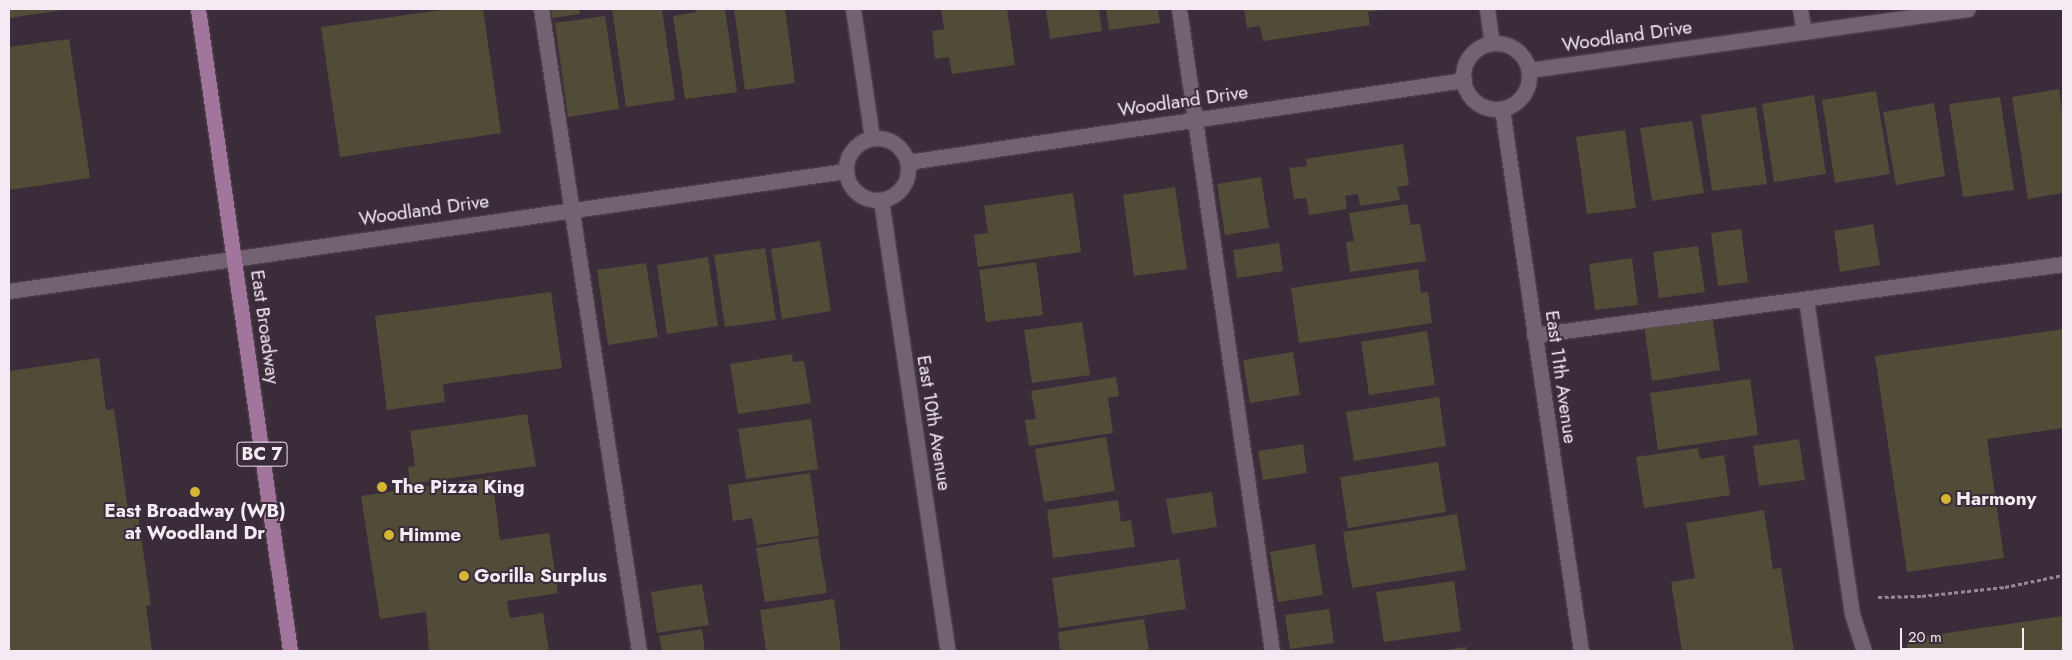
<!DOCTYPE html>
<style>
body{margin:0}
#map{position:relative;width:2072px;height:660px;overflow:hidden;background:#3b2c39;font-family:Jost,sans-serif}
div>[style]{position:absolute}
.building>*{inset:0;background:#514c38}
.path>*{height:3px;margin-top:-1.5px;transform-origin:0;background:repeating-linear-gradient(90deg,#968994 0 4px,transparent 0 6.5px)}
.roads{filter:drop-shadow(0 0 1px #594c57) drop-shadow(0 0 1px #594c57)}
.minor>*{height:15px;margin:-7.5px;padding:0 7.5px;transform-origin:7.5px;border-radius:7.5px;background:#736271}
.minor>.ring{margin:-7.5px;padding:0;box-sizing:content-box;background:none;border:15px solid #736271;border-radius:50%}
.major>*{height:15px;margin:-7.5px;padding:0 7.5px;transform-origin:7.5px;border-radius:7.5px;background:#a2759d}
.dots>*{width:14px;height:14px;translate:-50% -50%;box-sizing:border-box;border:2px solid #3b2c39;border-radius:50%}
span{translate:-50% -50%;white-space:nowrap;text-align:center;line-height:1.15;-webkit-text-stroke:4px #3b2c39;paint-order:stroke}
.shield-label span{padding:1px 4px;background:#3b2c39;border:1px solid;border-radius:4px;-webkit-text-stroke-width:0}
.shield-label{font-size:18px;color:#f4eaf3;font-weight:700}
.street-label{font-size:19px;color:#f4eaf3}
.poi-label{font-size:19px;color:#f4eaf3;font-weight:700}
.left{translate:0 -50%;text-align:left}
.frame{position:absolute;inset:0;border:10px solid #f4eaf3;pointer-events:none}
.scale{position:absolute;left:1900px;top:628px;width:124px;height:22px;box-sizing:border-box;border:2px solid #f4eaf3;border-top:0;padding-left:6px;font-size:15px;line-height:18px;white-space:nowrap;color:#f4eaf3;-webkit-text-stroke:4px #3b2c39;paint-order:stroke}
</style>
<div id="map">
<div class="building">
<div style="clip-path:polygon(9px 9px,63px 9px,63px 10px,9px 18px)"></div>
<div style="clip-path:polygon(448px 9px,483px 9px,501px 133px,340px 157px,321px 27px)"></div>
<div style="clip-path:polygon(551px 9px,579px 9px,580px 14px,552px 18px)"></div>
<div style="clip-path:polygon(612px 9px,662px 9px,675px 100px,626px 107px)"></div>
<div style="clip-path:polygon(696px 9px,725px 9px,737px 92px,685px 99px,673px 16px,697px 12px)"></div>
<div style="clip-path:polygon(734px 9px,785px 9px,795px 83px,745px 90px)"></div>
<div style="clip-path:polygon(941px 9px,1007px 9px,1015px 65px,952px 74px,949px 57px,935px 59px,932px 31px,944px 29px)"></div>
<div style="clip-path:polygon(1046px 9px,1099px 9px,1102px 31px,1050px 39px)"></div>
<div style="clip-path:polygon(1106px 9px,1158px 9px,1160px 23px,1109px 30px)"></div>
<div style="clip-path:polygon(1244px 9px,1384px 9px,1384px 10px,1368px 12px,1370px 25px,1263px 41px,1260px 26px,1247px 28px)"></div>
<div style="clip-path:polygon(605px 16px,619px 109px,568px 117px,555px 23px)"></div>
<div style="clip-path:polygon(69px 39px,90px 178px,9px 190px,9px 47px)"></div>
<div style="clip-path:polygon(2059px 89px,2063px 119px,2063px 193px,2028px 199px,2012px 97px)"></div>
<div style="clip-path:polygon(1876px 91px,1890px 174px,1835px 183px,1822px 100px)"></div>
<div style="clip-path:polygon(1814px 95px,1826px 174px,1774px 182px,1762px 104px)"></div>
<div style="clip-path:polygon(2000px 97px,2014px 190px,1963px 197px,1949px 104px)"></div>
<div style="clip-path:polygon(1934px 103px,1945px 176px,1896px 185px,1883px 112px)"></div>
<div style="clip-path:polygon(1756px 107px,1767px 184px,1712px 191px,1701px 115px)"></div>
<div style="clip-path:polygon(1692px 121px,1704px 193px,1652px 201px,1640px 128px)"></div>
<div style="clip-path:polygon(1625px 130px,1636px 208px,1587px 214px,1576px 137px)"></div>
<div style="clip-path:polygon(1403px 144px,1409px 185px,1397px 187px,1400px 200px,1360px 206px,1358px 194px,1345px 196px,1347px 209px,1309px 215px,1306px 198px,1294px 199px,1289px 168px,1307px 166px,1306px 159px)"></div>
<div style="clip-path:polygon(1261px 177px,1269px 228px,1225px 235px,1217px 184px)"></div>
<div style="clip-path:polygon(1175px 187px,1187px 269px,1134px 276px,1123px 195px)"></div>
<div style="clip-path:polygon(1073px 193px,1081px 252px,978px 267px,974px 235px,988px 233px,984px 206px)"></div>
<div style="clip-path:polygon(1407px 204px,1411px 225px,1420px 224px,1426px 261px,1350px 272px,1346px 242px,1354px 241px,1349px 213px)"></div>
<div style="clip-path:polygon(1873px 224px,1880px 265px,1840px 272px,1834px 231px)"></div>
<div style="clip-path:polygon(1741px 229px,1748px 282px,1718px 286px,1711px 233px)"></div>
<div style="clip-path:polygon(820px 241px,831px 311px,782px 319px,771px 249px)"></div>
<div style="clip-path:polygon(1279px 243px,1283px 271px,1237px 278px,1233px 250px)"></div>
<div style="clip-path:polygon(1698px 246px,1705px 292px,1659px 298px,1653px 252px)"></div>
<div style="clip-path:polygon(765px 248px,776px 320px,725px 327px,714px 255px)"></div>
<div style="clip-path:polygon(708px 257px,718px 326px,667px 334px,657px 265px)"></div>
<div style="clip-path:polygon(1632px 258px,1638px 305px,1595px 310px,1589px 264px)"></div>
<div style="clip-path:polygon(1036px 262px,1043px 315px,986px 322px,979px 270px)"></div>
<div style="clip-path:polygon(646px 263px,658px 337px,608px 345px,597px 270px)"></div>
<div style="clip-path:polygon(1418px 269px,1421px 293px,1428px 292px,1432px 323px,1299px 343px,1291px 288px)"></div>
<div style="clip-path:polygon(551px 292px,562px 368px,443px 384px,445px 402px,387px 410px,375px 316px)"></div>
<div style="clip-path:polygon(1712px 315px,1720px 370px,1652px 381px,1644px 326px)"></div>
<div style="clip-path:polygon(1082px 322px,1090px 375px,1032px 383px,1024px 330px)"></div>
<div style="clip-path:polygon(2063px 329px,2063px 428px,1987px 439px,2004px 558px,1907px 572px,1875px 356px)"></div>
<div style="clip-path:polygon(1427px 331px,1435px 385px,1369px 395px,1361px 342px)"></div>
<div style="clip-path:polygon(1293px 352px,1300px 395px,1250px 403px,1243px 360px)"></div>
<div style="clip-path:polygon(792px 354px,793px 362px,804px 361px,811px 403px,738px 414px,730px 364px)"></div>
<div style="clip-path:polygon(99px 358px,106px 410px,114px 409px,129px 517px,138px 516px,151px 605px,146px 606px,152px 651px,9px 651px,9px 371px)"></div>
<div style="clip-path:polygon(1116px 377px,1119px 396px,1108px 398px,1113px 433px,1029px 446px,1025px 420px,1036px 419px,1031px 391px)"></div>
<div style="clip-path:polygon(1750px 379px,1758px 435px,1658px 450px,1650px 393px)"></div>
<div style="clip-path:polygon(1439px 397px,1446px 446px,1354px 461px,1346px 412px)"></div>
<div style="clip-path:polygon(527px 414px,536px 466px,410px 484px,408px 467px,415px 466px,410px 431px)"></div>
<div style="clip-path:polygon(811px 419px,818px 469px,746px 479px,738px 429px)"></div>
<div style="clip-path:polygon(1106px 437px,1115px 491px,1044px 502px,1035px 449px)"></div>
<div style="clip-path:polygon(1799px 439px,1805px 480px,1759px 486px,1753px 446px)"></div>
<div style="clip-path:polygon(1303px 444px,1307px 473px,1263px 480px,1258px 451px)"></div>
<div style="clip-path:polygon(1698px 448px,1700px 459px,1724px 455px,1730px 495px,1644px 508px,1636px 457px)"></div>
<div style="clip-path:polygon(1438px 462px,1446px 512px,1348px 528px,1340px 477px)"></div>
<div style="clip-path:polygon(810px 473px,819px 536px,757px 545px,752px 518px,733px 521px,728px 485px)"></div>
<div style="clip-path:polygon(492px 477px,500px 540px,549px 533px,558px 593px,507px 601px,510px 618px,543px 613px,549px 651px,429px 651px,426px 612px,380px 619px,361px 496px)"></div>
<div style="clip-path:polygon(1212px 492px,1217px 527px,1172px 534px,1166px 499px)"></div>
<div style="clip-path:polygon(1118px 500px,1121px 522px,1131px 520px,1135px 547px,1053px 558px,1047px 510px)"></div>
<div style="clip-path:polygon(1764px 510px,1773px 569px,1781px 568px,1794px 651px,1682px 651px,1671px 582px,1695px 578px,1686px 523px)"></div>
<div style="clip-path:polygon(1457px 514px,1466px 570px,1352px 588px,1343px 532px)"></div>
<div style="clip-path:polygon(818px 538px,827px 593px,765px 602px,756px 548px)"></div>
<div style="clip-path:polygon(1315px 544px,1323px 595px,1278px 602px,1270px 552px)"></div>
<div style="clip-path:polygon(1179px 559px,1186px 609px,1059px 628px,1052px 578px)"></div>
<div style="clip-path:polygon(1454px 581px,1461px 631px,1384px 642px,1376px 592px)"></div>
<div style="clip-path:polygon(702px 584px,709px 625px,657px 633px,651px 592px)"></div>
<div style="clip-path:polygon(834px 599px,841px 651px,766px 651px,760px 610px)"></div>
<div style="clip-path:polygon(1329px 609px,1334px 643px,1290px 649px,1285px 615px)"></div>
<div style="clip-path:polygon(2063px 616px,2063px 651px,1908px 651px,1906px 639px)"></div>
<div style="clip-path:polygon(1144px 619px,1149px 651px,1060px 651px,1058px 632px)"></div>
<div style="clip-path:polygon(702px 629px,705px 651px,662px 651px,659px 636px)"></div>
<div style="clip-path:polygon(1466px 647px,1467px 651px,1443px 651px,1443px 650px)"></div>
</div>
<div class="path">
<div style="left:1878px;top:597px;width:44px;rotate:-1.3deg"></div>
<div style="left:1922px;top:596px;width:83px;rotate:-6.2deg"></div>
<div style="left:2005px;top:587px;width:59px;rotate:-11.7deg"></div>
</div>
<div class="roads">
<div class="minor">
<div style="left:541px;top:9px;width:649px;rotate:81.32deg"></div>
<div style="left:853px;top:9px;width:129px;rotate:81.6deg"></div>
<div style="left:1179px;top:9px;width:649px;rotate:81.76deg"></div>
<div style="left:1487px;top:9px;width:34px;rotate:82deg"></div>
<div style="left:1800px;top:9px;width:23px;rotate:80deg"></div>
<div class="ring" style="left:1463px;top:43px;width:51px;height:51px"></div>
<div style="left:1529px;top:70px;width:443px;rotate:-7.9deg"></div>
<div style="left:1502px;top:109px;width:548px;rotate:81.71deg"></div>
<div class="ring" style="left:846px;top:138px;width:47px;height:47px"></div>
<div style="left:908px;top:162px;width:562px;rotate:-8.39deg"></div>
<div style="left:881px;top:200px;width:456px;rotate:81.6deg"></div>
<div style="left:9px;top:291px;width:846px;rotate:-8.16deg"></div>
<div style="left:1806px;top:299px;width:318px;rotate:81.7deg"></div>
<div style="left:1852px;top:614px;width:39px;rotate:72deg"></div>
<div style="left:1534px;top:335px;width:534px;rotate:-7.64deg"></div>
</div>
<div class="major">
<div style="left:198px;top:9px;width:649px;rotate:81.84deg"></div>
</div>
</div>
<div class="dots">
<div style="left:382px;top:487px;background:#d3b635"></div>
<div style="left:195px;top:492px;background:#d3b635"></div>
<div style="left:1946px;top:499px;background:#d3b635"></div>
<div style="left:389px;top:535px;background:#d3b635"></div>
<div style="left:464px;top:576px;background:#d3b635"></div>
</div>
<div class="shield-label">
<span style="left:262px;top:454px">BC 7</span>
</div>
<div class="street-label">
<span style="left:1627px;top:36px;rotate:-8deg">Woodland Drive</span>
<span style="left:1183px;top:101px;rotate:-8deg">Woodland Drive</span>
<span style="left:424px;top:210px;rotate:-8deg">Woodland Drive</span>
<span style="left:265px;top:327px;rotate:82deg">East Broadway</span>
<span style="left:1561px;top:377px;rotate:82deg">East 11th Avenue</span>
<span style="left:934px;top:423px;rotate:81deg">East 10th Avenue</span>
</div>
<div class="poi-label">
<span class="left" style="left:392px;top:487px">The Pizza King</span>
<span class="left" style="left:1956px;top:499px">Harmony</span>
<span style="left:195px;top:522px">East Broadway (WB)<br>at Woodland Dr</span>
<span class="left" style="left:399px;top:535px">Himme</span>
<span class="left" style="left:474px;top:576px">Gorilla Surplus</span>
</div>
<div class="frame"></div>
<div class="scale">20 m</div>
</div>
